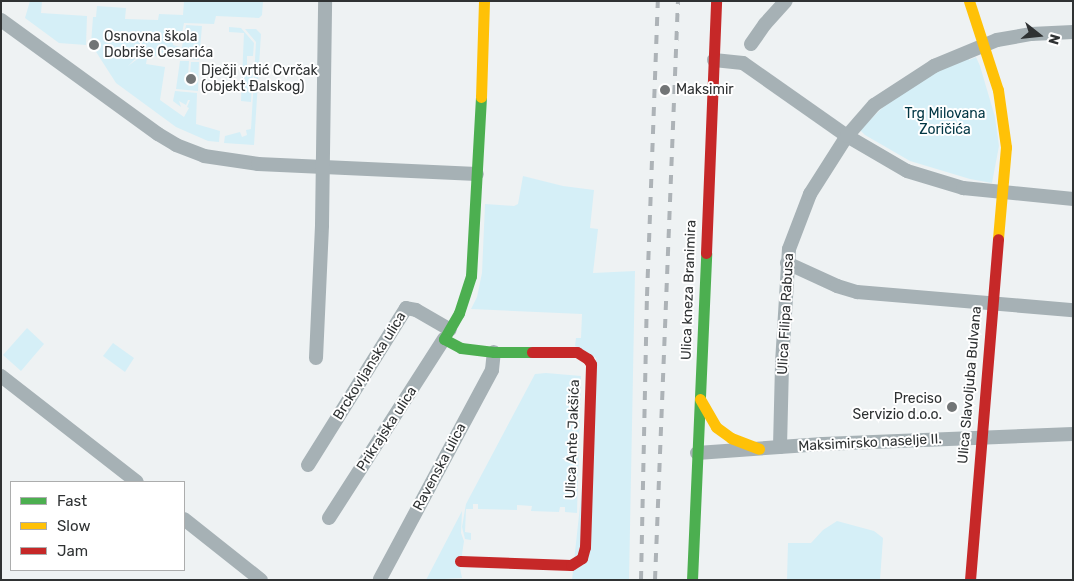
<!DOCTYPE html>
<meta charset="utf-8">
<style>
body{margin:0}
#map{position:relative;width:1074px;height:581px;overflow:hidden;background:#eef2f3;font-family:Rubik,sans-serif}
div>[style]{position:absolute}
.green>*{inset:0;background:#d5eff7}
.street>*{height:14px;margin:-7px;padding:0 7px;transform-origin:7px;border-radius:7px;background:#a6b1b5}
.fast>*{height:11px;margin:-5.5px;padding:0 5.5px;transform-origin:5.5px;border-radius:5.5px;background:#4caf50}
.slow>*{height:11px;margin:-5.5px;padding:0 5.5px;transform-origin:5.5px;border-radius:5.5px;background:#ffc107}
.jam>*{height:11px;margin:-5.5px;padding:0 5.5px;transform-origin:5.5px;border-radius:5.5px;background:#c62828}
.rail>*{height:4px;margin-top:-2px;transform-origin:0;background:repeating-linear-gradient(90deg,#adb3b7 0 9px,transparent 0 18px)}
.dots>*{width:14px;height:14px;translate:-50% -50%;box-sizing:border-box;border:2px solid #fff;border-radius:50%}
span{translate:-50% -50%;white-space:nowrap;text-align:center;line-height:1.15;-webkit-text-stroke:4px #fff;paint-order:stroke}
.poi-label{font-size:14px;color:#2f3233}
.left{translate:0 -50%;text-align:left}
.right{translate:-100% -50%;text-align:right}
.park-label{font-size:14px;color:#013644}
.street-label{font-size:14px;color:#2f3233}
.frame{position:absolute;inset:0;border:2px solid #2f3233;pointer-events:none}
.legend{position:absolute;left:10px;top:481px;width:175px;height:90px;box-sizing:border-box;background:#fff;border:1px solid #acadad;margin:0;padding:6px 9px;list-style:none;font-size:15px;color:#2f3233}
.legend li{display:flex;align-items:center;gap:10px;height:25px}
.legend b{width:25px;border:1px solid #acadad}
.north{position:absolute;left:1014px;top:10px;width:50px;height:50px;-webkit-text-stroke:4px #fff;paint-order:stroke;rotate:106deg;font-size:14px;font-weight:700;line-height:20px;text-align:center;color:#2f3233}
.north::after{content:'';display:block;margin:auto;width:18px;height:22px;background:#2f3233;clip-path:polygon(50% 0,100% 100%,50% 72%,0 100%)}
</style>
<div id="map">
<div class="green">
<div style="clip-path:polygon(30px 1px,42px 1px,41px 13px,87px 16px,86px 45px,59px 43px,25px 18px)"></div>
<div style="clip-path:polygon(184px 1px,263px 1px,262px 15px,259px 18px,216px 16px,214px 24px,184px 23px,182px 33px,175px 32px,173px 45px,180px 47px,178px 58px,139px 55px,128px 66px,140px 57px,147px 58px,146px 64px,165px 67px,160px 100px,184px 117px,189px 108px,187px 107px,190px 100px,188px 100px,186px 105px,179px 101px,181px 107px,173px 101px,175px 91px,197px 93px,196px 124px,220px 131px,219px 142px,208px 141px,176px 127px,116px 83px,91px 44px,93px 17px,96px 17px,97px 6px,126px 8px,125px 19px,158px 20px,159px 14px,183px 15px)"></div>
<div style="clip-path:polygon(186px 25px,202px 26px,199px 60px,191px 59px,191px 47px,189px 47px,189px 59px,180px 58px)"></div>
<div style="clip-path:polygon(229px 27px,241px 28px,254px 43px,253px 56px,247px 56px,247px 66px,253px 66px,251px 102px,241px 101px,244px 33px,229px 32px)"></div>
<div style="clip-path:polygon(245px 29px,256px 29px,261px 34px,254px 145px,224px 143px,225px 136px,240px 132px,242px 137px,247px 135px,246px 130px,251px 129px,256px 42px)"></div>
<div style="clip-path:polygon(968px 56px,969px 60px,976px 57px,980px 66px,995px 117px,999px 146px,992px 183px,970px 179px,910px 161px,865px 135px,860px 130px,881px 109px,907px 88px)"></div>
<div style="clip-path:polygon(180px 61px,189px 61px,188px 76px,190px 76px,191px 62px,199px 62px,198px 91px,176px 89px)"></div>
<div style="clip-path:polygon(523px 176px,563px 186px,594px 190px,590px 228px,598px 229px,593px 273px,635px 271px,629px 580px,572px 580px,596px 358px,575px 346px,576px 338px,581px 338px,582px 314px,471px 309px,477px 297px,482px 273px,485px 204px,514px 206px,518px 204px)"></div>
<div style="clip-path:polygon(27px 328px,44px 344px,21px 371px,3px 355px)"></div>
<div style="clip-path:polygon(113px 343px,134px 358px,125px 372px,103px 356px)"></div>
<div style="clip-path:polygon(546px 373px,581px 376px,577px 513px,565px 512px,565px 507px,560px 507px,559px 512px,531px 511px,532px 506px,517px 505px,517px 510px,478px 509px,478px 504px,473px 504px,473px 509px,466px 509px,465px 532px,471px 533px,471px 540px,465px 539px,462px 527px,466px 504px,535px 374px)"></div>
<div style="clip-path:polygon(462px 511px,461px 533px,464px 541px,460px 568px,462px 578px,426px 580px)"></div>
<div style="clip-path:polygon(837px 521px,874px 531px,883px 538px,880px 580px,787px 580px,788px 543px,811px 543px,823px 530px)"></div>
</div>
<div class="street">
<div style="left:1px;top:20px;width:194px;rotate:36deg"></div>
<div style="left:158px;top:134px;width:21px;rotate:31deg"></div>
<div style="left:176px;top:145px;width:30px;rotate:21deg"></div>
<div style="left:204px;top:156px;width:55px;rotate:8.4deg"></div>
<div style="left:258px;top:164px;width:219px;rotate:2.6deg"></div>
<div style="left:751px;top:44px;width:24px;rotate:-55deg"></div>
<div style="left:765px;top:24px;width:31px;rotate:-48deg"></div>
<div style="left:714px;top:60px;width:29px;rotate:6deg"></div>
<div style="left:743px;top:63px;width:127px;rotate:35.1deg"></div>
<div style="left:847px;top:136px;width:69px;rotate:30.3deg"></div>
<div style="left:907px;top:171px;width:59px;rotate:16.9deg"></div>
<div style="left:963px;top:188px;width:111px;rotate:5.7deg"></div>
<div style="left:787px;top:263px;width:55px;rotate:24.7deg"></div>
<div style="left:837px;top:286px;width:21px;rotate:17deg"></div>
<div style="left:857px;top:292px;width:217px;rotate:4.8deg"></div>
<div style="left:316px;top:358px;width:133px;rotate:-87.4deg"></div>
<div style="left:322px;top:225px;width:224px;rotate:-89.2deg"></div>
<div style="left:1px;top:376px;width:172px;rotate:37.9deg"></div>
<div style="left:780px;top:447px;width:84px;rotate:-88.6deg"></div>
<div style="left:782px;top:363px;width:114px;rotate:-86.5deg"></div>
<div style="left:789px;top:249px;width:59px;rotate:-69.1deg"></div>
<div style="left:810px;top:194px;width:69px;rotate:-57.5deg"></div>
<div style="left:847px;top:136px;width:41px;rotate:-48.9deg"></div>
<div style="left:874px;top:105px;width:72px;rotate:-33deg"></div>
<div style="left:934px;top:66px;width:68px;rotate:-22.4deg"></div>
<div style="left:997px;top:40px;width:35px;rotate:-10deg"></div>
<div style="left:1031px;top:34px;width:42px;rotate:-2.7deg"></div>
<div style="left:697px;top:453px;width:126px;rotate:-4.1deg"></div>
<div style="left:823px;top:444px;width:250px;rotate:-2.3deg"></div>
<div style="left:308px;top:465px;width:185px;rotate:-58deg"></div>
<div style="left:406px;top:308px;width:10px;rotate:11deg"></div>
<div style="left:416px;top:310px;width:39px;rotate:30deg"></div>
<div style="left:329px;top:518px;width:213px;rotate:-57.3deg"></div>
<div style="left:184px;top:519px;width:98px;rotate:38.4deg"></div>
<div style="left:380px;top:579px;width:237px;rotate:-61.8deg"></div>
<div style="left:492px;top:370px;width:18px;rotate:-84deg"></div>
</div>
<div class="fast">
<div style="left:481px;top:97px;width:179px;rotate:93.2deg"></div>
<div style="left:471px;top:276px;width:39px;rotate:108deg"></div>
<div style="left:459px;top:313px;width:30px;rotate:120deg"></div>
<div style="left:444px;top:339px;width:19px;rotate:28deg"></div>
<div style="left:461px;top:348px;width:33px;rotate:7deg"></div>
<div style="left:494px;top:352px;width:38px"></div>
<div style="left:692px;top:580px;width:327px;rotate:-87.5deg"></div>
</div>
<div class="slow">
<div style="left:969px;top:1px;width:94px;rotate:72deg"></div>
<div style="left:998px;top:90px;width:58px;rotate:82deg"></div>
<div style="left:1006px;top:147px;width:92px;rotate:95deg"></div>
<div style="left:481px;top:97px;width:96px;rotate:-88.2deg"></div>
<div style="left:700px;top:399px;width:32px;rotate:60deg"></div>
<div style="left:716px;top:427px;width:19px;rotate:36deg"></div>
<div style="left:731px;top:438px;width:30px;rotate:21deg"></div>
</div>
<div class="jam">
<div style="left:706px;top:253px;width:252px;rotate:-87.7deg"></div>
<div style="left:460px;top:561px;width:111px;rotate:2.1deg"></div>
<div style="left:571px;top:565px;width:13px;rotate:-32deg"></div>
<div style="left:582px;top:558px;width:11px;rotate:-75deg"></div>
<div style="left:585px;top:547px;width:183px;rotate:-88.1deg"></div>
<div style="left:591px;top:364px;width:6px;rotate:-121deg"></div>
<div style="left:588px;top:359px;width:13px;rotate:-148deg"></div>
<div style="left:577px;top:352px;width:45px;rotate:180deg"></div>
<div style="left:970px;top:580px;width:342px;rotate:-85.3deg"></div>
</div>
<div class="rail">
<div style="left:641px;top:580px;width:284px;rotate:-88.8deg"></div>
<div style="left:647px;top:296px;width:295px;rotate:-87.9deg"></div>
<div style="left:655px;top:580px;width:579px;rotate:-87.73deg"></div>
</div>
<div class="dots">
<div style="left:94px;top:45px;background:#727576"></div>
<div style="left:191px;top:79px;background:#727576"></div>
<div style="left:665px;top:90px;background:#727576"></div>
<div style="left:952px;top:407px;background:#727576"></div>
</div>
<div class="poi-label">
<span class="left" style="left:104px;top:45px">Osnovna škola<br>Dobriše Cesarića</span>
<span class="left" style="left:201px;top:79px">Dječji vrtić Cvrčak<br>(objekt Đalskog)</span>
<span class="left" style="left:676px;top:90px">Maksimir</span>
<span class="right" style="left:942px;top:407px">Preciso<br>Servizio d.o.o.</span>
</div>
<div class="park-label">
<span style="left:945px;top:122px">Trg Milovana<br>Zoričića</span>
</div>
<div class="street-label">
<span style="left:689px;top:290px;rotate:-88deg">Ulica kneza Branimira</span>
<span style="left:786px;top:314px;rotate:-87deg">Ulica Filipa Rabusa</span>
<span style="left:370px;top:366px;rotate:-58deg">Brckovljanska ulica</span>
<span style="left:970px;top:385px;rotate:-85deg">Ulica Slavoljuba Bulvana</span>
<span style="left:387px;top:429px;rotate:-57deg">Prikrajska ulica</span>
<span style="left:573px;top:439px;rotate:-88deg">Ulica Ante Jakšića</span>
<span style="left:870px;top:443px;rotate:-3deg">Maksimirsko naselje II.</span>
<span style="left:440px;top:467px;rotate:-62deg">Ravenska ulica</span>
</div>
<div class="frame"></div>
<ul class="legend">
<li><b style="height:6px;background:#4caf50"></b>Fast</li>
<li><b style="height:6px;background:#ffc107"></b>Slow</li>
<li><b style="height:6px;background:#c62828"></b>Jam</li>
</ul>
<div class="north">N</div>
</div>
